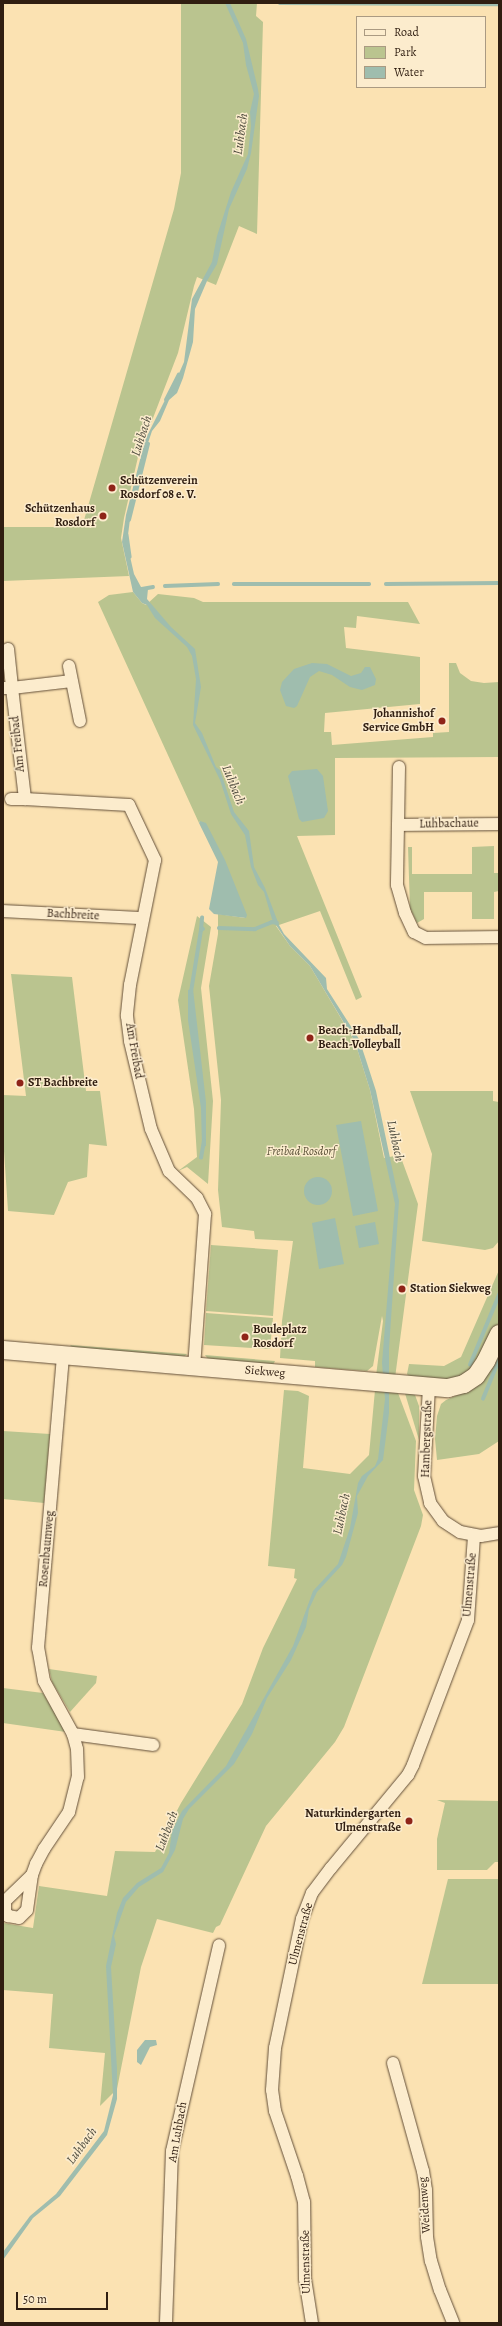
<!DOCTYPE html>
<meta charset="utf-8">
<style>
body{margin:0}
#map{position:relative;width:502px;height:2326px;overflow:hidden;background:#fbe2b2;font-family:Alegreya,serif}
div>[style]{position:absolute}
.green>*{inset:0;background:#bac48f}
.water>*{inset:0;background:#9fbdae}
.round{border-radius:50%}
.stream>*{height:3.5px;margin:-1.75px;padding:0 1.75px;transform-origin:1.75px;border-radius:1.75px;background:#9fbdae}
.roads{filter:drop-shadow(0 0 1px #634f39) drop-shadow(0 0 1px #634f39)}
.street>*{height:12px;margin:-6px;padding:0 6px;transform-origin:6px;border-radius:6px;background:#fceccd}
.secondary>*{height:18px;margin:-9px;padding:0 9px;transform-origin:9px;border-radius:9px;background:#fceccd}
.dots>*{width:11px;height:11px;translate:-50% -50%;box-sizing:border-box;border:2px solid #fceccd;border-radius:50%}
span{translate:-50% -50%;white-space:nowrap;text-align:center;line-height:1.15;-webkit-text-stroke:3px #fceccd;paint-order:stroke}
.poi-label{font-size:12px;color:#301e11;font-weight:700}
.left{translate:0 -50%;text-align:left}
.right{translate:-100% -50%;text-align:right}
.street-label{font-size:12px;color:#301e11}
.park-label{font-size:12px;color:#595037;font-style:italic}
.water-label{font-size:13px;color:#514e40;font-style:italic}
.frame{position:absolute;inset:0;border:4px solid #301e11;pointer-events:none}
.legend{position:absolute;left:356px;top:16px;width:130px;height:72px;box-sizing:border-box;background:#fceccd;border:1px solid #aa9a82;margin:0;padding:5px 7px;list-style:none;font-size:12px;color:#301e11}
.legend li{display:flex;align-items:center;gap:8px;height:20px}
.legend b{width:20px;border:1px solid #aa9a82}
.scale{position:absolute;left:16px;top:2292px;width:92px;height:18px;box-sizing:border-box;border:2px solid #301e11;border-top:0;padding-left:5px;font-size:12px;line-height:14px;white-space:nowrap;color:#301e11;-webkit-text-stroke:3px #fceccd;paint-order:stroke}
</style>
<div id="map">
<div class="green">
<div style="clip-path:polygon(181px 3px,257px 3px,256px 16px,263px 22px,257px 234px,239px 226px,216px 285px,197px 277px,194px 286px,178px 353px,138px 457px,124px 518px,121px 538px,129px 576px,3px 581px,3px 527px,82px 527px,174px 209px,181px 173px)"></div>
<div style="clip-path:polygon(133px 592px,142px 603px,146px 605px,158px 594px,194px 598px,203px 602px,408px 602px,420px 624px,357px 616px,356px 628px,344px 627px,346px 648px,420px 657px,420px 704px,325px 713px,324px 732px,331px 732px,332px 745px,433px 737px,433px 733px,449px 732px,449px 663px,456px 663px,460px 673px,471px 681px,484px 683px,499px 682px,499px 757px,335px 758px,335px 835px,297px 836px,362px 997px,356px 1000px,320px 911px,276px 926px,290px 946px,310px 966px,355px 1042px,370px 1090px,384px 1158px,400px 1155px,418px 1204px,395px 1378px,376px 1376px,383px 1321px,382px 1316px,373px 1366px,367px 1371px,315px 1367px,315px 1361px,280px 1358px,282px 1321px,293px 1241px,255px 1239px,254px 1231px,222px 1227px,218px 1190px,221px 1100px,209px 986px,218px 934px,218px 914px,245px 918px,200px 821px,199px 823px,98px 602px,109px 595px)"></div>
<div style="clip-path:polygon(494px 846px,494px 873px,499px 873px,499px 891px,494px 892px,494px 919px,472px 919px,472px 892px,424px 892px,424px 919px,417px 923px,410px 908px,408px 847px,412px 847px,412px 874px,472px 874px,472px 847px)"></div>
<div style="clip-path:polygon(197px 916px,211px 927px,201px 988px,213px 1101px,208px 1184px,187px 1167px,178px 1171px,197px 1157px,194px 1109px,178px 1000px)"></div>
<div style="clip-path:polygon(11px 974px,72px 977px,86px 1091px,100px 1091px,107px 1146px,89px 1144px,87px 1177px,68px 1182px,54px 1215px,8px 1211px,3px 1136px,3px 1095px,26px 1096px)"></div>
<div style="clip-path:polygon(410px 1091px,493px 1091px,493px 1101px,499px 1102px,499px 1241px,493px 1248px,485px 1250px,422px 1241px,432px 1154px)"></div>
<div style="clip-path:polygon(211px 1245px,278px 1250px,273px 1316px,206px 1311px)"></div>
<div style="clip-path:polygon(499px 1270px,499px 1322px,476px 1367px,453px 1380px,410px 1378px,407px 1374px,409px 1364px,444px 1366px,461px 1357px)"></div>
<div style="clip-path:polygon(206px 1313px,273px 1318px,270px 1349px,204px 1345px)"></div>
<div style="clip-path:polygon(70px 1345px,187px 1354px,184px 1357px,73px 1348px)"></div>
<div style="clip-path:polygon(499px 1349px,499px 1441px,479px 1454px,437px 1460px,435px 1439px,437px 1416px,441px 1404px,446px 1400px,469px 1390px)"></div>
<div style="clip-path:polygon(205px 1355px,275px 1361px,273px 1365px,208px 1359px)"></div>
<div style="clip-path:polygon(284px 1390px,298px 1391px,309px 1396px,303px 1468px,350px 1474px,369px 1455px,375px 1390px,398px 1393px,416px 1441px,414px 1490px,423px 1515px,421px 1526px,344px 1727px,335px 1742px,266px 1826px,220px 1925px,216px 1927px,213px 1933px,157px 1919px,141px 1967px,117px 2089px,100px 2106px,105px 2053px,49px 2048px,53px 1994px,3px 1990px,3px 1923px,33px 1928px,39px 1886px,107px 1896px,115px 1851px,155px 1852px,181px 1803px,242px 1704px,263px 1648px,297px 1579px,294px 1578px,295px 1569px,268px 1566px)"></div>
<div style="clip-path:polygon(404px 1390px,415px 1395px,419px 1406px,419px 1440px)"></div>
<div style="clip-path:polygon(3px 1431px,50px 1434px,44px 1503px,3px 1499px)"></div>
<div style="clip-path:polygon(49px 1669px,97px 1676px,96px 1683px,70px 1712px,52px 1682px)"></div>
<div style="clip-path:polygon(3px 1688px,43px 1693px,66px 1732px,3px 1723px)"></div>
<div style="clip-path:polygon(437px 1800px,499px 1801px,499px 1862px,495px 1862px,487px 1870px,437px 1870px,437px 1839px,445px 1803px)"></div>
<div style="clip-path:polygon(448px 1879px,499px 1879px,499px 1984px,422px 1984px)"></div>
</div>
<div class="water">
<div style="clip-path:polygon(225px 3px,230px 3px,246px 39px,258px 89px,259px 96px,251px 153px,247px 169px,229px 209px,217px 264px,207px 281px,195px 309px,193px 342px,183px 378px,177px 393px,169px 400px,160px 421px,152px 431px,144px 455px,131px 511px,127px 543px,134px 574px,141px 587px,148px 589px,147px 599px,171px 627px,195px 649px,201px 687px,195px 723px,202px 733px,216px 767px,220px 770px,234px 812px,249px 831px,254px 867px,265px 888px,279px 925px,284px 934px,326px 978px,327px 989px,359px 1039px,366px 1060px,376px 1091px,399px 1201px,389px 1349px,389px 1413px,383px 1460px,368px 1476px,357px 1496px,358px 1513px,346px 1557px,342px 1565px,317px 1592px,309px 1609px,306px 1627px,291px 1660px,267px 1698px,252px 1734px,234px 1764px,189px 1809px,183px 1819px,175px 1850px,163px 1872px,139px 1887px,126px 1902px,114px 1936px,116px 1944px,111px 1967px,117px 2069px,117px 2099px,107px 2135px,60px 2196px,33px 2218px,3px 2260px,3px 2252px,30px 2216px,56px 2194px,104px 2131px,113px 2095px,106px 1966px,117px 1913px,123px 1898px,137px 1883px,161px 1868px,169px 1853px,172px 1831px,182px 1811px,226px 1766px,293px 1646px,313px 1591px,338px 1564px,350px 1528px,358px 1483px,362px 1476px,375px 1466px,378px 1459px,385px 1399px,382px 1363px,395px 1204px,370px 1090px,355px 1042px,347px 1028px,310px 966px,290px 946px,272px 919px,264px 892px,258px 885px,251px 867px,245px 835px,231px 814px,220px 780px,193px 725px,196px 679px,192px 656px,187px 647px,155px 618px,147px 605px,142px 603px,133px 592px,122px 542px,126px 515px,145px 440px,166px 398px,170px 394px,184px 362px,192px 299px,212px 262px,217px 236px,231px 192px,248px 154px,251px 126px,250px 112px,254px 94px,246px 65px,243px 43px)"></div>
<div style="clip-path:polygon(312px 663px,327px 664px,351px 676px,361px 673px,365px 667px,370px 667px,376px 679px,375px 685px,362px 690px,350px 687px,332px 675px,319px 671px,310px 677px,297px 706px,294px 708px,286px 706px,280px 690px,282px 682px,294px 669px)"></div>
<div style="clip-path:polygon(317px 769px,323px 776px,328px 811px,324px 818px,302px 822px,299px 819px,288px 776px,292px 771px)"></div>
<div style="clip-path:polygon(200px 821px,206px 823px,225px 860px,247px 915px,246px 918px,214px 914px,209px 909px,218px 862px,199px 823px)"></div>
<div style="clip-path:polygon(193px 989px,206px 1102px,206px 1146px,202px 1147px,201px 1108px,188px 1020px,188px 990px)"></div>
<div style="clip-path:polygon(361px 1121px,378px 1211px,353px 1216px,336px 1125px)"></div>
<div class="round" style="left:304px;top:1177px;width:28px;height:28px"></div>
<div style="clip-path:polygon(335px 1218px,344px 1264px,319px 1269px,312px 1223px)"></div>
<div style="clip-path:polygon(375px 1222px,379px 1244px,359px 1248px,355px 1226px)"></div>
<div style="clip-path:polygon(145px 2040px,156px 2040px,157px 2045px,150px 2047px,141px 2065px,137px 2062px,137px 2050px)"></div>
</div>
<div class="stream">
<div style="left:280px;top:3px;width:219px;rotate:0.3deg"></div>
<div style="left:166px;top:400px;width:28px;rotate:-63deg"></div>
<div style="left:129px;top:520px;width:78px;rotate:-76deg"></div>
<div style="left:127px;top:535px;width:22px;rotate:82deg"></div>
<div style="left:234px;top:584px;width:135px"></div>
<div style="left:386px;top:584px;width:113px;rotate:-0.5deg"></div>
<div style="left:165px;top:586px;width:53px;rotate:-2.2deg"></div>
<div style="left:142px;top:589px;width:11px;rotate:-10deg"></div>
<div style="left:219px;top:928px;width:36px;rotate:2deg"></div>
<div style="left:255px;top:929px;width:18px;rotate:-22deg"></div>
<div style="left:272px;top:922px;width:5px;rotate:11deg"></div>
<div style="left:201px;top:930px;width:12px;rotate:-85deg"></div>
<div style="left:191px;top:992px;width:63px;rotate:-80.8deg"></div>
<div style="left:201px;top:930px;width:2px;rotate:-27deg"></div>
<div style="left:201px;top:1158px;width:17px;rotate:-80deg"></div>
<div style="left:470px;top:1365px;width:76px;rotate:-67.5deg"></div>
<div style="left:483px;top:1399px;width:42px;rotate:-67.7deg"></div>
</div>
<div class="roads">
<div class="street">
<div style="left:8px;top:649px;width:39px;rotate:84deg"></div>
<div style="left:12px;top:688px;width:60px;rotate:-6.7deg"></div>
<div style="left:69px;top:666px;width:56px;rotate:78.7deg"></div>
<div style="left:3px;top:688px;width:9px"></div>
<div style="left:12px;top:688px;width:112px;rotate:83.3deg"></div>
<div style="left:25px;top:799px;width:104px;rotate:3.3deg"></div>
<div style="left:129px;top:805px;width:61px;rotate:64.7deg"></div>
<div style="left:155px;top:860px;width:127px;rotate:101.3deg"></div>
<div style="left:130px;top:985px;width:31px;rotate:96deg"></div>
<div style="left:127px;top:1016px;width:25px;rotate:83deg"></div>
<div style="left:130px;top:1041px;width:90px;rotate:76.6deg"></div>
<div style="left:151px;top:1129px;width:46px;rotate:66.8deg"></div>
<div style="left:169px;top:1171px;width:39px;rotate:44deg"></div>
<div style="left:197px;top:1198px;width:18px;rotate:63deg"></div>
<div style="left:205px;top:1214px;width:153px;rotate:94.1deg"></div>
<div style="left:399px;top:767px;width:118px;rotate:91deg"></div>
<div style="left:397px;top:885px;width:29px;rotate:74deg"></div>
<div style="left:405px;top:913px;width:21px;rotate:65deg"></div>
<div style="left:414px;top:932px;width:13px;rotate:27deg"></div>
<div style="left:426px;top:938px;width:73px;rotate:-0.8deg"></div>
<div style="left:11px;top:799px;width:14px"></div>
<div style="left:398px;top:825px;width:101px;rotate:-0.6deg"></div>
<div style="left:3px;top:911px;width:140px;rotate:2.9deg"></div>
<div style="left:429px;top:1387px;width:89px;rotate:93.2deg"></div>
<div style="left:424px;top:1476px;width:28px;rotate:77deg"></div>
<div style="left:430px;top:1503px;width:22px;rotate:54deg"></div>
<div style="left:443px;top:1521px;width:20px;rotate:33deg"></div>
<div style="left:460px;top:1532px;width:21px;rotate:11deg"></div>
<div style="left:481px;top:1536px;width:18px;rotate:-9deg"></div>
<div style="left:73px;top:1734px;width:81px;rotate:7.8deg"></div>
<div style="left:32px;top:1875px;width:37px;rotate:136deg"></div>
<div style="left:5px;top:1901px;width:10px;rotate:90deg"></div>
<div style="left:5px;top:1911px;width:6px;rotate:59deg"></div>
<div style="left:8px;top:1916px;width:11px;rotate:10deg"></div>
<div style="left:19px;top:1918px;width:11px;rotate:-45deg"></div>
<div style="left:27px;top:1910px;width:35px;rotate:-82deg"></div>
<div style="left:32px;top:1875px;width:12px;rotate:-70deg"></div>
<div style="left:36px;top:1864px;width:17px;rotate:-62deg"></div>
<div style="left:44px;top:1849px;width:45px;rotate:-56deg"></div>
<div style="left:69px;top:1812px;width:36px;rotate:-76deg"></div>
<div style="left:78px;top:1777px;width:28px;rotate:-92deg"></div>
<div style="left:77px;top:1749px;width:16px;rotate:-105deg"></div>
<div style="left:73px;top:1734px;width:60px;rotate:-118.7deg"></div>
<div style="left:44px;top:1681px;width:34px;rotate:-100deg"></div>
<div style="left:38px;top:1648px;width:293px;rotate:-85.1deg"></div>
<div style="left:393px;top:2063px;width:112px;rotate:74.5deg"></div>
<div style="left:423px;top:2171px;width:19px;rotate:81deg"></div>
<div style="left:426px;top:2190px;width:47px;rotate:88.8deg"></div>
<div style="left:427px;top:2237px;width:24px;rotate:81deg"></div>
<div style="left:431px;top:2261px;width:30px;rotate:73deg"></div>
<div style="left:440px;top:2290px;width:35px;rotate:68deg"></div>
<div style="left:166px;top:2323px;width:172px;rotate:-88deg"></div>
<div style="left:172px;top:2151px;width:211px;rotate:-77.1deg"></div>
<div style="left:312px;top:2323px;width:45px;rotate:-99deg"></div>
<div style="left:305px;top:2279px;width:77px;rotate:-90.7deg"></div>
<div style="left:304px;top:2202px;width:27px;rotate:-105deg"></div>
<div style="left:297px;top:2176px;width:69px;rotate:-108.7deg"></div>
<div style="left:275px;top:2111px;width:21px;rotate:-98deg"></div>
<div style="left:272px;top:2090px;width:42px;rotate:-85.9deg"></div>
<div style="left:275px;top:2048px;width:132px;rotate:-78.2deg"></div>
<div style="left:302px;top:1919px;width:28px;rotate:-69deg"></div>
<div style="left:312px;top:1893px;width:31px;rotate:-53deg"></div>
<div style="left:331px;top:1868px;width:121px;rotate:-50.4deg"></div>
<div style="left:408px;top:1775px;width:11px;rotate:-63deg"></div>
<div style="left:413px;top:1765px;width:155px;rotate:-69.2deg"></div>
<div style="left:468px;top:1620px;width:84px;rotate:-85.9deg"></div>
</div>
<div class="secondary">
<div style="left:3px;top:1350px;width:447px;rotate:4.9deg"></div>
<div style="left:448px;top:1388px;width:16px;rotate:-14deg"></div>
<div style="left:464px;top:1384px;width:14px;rotate:-34deg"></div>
<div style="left:476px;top:1376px;width:18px;rotate:-56deg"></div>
<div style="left:486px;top:1361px;width:30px;rotate:-64deg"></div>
</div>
</div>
<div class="dots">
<div style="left:112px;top:488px;background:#8f2418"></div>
<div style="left:103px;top:516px;background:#8f2418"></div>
<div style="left:442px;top:721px;background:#8f2418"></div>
<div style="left:310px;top:1038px;background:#8f2418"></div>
<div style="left:20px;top:1083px;background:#8f2418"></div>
<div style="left:402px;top:1289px;background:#8f2418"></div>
<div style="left:245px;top:1337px;background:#8f2418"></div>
<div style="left:409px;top:1821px;background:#8f2418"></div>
</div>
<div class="poi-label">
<span class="left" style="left:120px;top:488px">Schützenverein<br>Rosdorf 08 e. V.</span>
<span class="right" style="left:95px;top:516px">Schützenhaus<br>Rosdorf</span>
<span class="right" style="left:434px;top:721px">Johannishof<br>Service GmbH</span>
<span class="left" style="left:318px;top:1038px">Beach-Handball,<br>Beach-Volleyball</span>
<span class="left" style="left:28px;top:1083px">ST Bachbreite</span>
<span class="left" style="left:410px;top:1289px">Station Siekweg</span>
<span class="left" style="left:253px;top:1337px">Bouleplatz<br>Rosdorf</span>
<span class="right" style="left:401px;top:1821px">Naturkindergarten<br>Ulmenstraße</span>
</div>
<div class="street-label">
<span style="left:18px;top:744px;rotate:-96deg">Am Freibad</span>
<span style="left:449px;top:824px;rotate:-1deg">Luhbachaue</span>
<span style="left:73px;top:915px;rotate:3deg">Bachbreite</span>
<span style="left:134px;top:1051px;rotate:80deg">Am Freibad</span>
<span style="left:265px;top:1372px;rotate:5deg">Siekweg</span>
<span style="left:427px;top:1439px;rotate:-88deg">Hambergstraße</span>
<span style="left:47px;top:1549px;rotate:-85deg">Rosenbaumweg</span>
<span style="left:470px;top:1585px;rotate:-85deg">Ulmenstraße</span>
<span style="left:301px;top:1934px;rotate:-75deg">Ulmenstraße</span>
<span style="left:178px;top:2132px;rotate:-80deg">Am Luhbach</span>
<span style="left:425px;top:2205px;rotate:-94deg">Weidenweg</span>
<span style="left:306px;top:2262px;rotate:-91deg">Ulmenstraße</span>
</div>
<div class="park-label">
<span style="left:301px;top:1152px">Freibad Rosdorf</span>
</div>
<div class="water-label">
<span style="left:241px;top:134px;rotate:-82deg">Luhbach</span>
<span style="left:142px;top:436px;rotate:-72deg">Luhbach</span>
<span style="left:233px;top:785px;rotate:68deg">Luhbach</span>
<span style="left:395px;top:1141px;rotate:78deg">Luhbach</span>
<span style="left:342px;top:1514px;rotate:-78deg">Luhbach</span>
<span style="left:167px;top:1831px;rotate:-69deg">Luhbach</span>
<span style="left:82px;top:2146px;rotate:-54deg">Luhbach</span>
</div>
<div class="frame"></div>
<ul class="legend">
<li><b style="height:5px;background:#fceccd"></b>Road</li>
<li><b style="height:11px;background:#bac48f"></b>Park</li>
<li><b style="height:11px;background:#9fbdae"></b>Water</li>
</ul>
<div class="scale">50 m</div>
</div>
